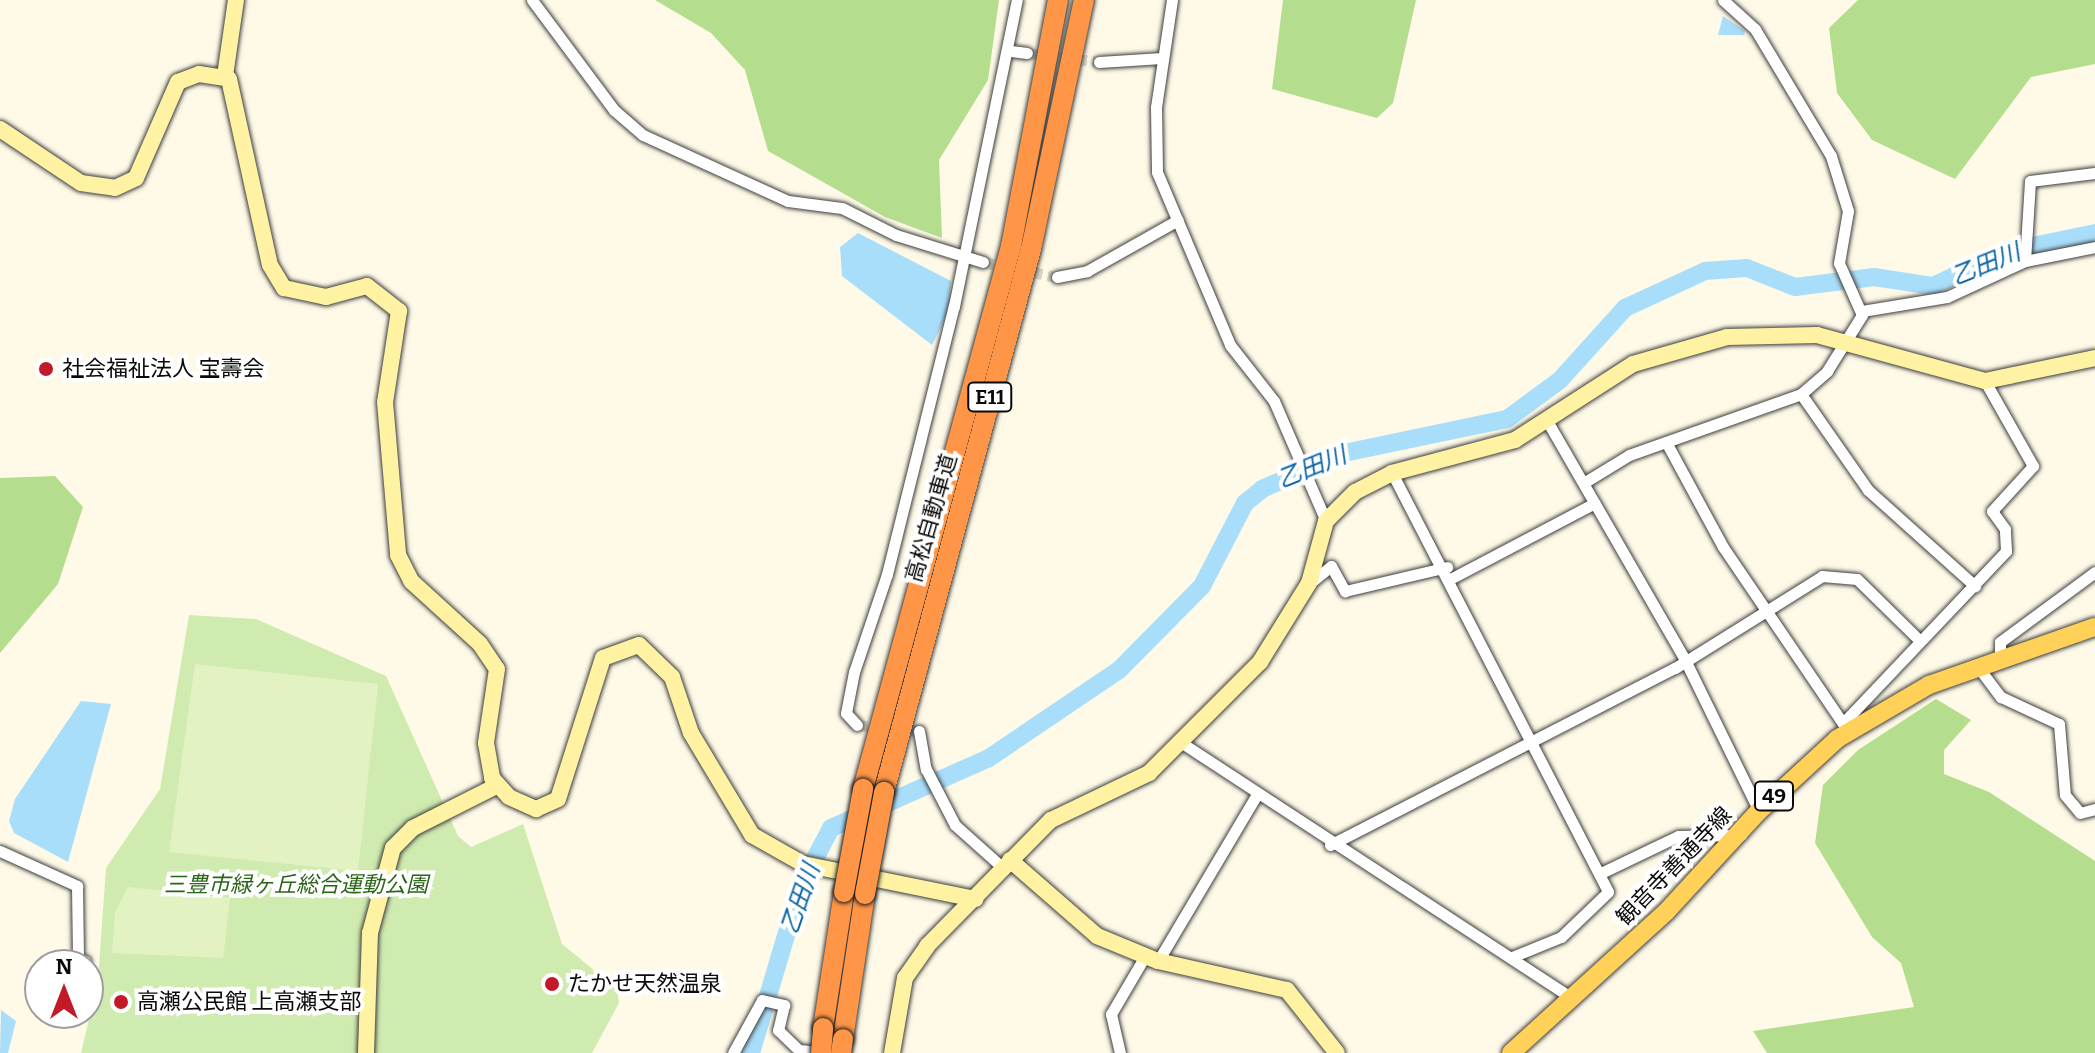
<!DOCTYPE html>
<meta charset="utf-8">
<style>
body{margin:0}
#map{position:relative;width:2095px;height:1053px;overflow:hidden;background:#fffae8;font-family:Bitter,"Noto Sans JP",serif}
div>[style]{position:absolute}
.green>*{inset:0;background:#d0ebb0}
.forest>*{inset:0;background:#b4dd8e}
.pitch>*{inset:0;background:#e3f2c2}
.water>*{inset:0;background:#a9defa}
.river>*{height:18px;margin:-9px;padding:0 9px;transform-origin:9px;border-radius:9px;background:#a9defa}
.street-tunnel>*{height:11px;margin-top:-5.5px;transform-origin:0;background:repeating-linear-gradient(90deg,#dad6c7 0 11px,transparent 0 16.5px)}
.roads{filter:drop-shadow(0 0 2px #3d3d3d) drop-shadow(0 0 2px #3d3d3d)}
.street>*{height:11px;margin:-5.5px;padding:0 5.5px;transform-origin:5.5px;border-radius:5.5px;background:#fff}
.secondary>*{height:16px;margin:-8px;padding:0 8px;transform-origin:8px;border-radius:8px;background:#fff2a3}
.primary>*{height:18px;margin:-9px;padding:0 9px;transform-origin:9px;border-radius:9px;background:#ffd158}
.highway>*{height:20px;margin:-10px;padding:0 10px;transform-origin:10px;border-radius:10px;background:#ff9546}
.bridges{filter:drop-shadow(0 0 2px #1b1b1b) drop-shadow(0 0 2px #1b1b1b)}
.highway-bridge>*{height:20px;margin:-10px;padding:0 10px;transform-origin:10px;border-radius:10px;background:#ff9546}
.dots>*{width:22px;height:22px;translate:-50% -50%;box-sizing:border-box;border:4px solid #fff;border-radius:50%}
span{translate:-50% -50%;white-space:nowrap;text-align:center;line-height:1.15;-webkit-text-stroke:8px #fff;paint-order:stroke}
.shield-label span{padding:2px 6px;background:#fff;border:2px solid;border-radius:6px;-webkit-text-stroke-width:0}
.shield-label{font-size:20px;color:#0a0a0a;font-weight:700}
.poi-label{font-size:22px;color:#0a0a0a}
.left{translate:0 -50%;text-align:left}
.street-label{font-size:22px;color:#0a0a0a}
.park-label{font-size:22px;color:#2a6518;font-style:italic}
.water-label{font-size:24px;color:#0d66a3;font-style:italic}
.north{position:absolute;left:24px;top:949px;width:80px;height:80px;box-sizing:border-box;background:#fff;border:2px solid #9d9d9d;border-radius:50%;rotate:0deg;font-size:22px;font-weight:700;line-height:32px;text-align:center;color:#0a0a0a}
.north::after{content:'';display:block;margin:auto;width:28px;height:36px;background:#c21a27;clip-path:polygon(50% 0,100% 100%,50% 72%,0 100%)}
</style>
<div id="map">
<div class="green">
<div style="clip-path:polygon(189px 615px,256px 619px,386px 676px,458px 836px,471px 847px,523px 824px,562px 944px,617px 989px,619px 1003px,592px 1053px,81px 1053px,98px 980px,106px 868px,160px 789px)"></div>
</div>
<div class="forest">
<div style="clip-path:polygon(655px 0,999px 0,988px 80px,939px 160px,942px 238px,885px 217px,768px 151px,745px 70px,711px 33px)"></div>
<div style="clip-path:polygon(1283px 0,1416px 0,1393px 103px,1377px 118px,1272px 89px)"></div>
<div style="clip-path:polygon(1858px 0,2095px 0,2095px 64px,2031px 77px,1955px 179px,1872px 140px,1837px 93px,1829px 28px)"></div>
<div style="clip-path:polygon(55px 476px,83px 507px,58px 584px,0 653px,0 478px)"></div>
<div style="clip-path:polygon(1936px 699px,1971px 720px,1944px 750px,1944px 774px,1989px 792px,2095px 861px,2095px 1053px,1767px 1053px,1753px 1031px,1914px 1007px,1901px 963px,1872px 937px,1815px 843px,1823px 785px,1858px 750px)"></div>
</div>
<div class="pitch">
<div style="clip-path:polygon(195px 664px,378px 684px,358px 871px,169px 852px)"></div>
<div style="clip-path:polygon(128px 887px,230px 898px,223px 958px,112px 953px,115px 913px)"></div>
</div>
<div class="water">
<div style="clip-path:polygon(1723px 16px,1745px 31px,1744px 35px,1718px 35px)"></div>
<div style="clip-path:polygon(858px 233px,951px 281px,948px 313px,932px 345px,842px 276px,840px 247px)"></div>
<div style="clip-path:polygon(81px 701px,111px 704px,68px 862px,14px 833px,9px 821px,15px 799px)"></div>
<div style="clip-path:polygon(1px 1010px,16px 1021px,8px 1053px,0 1053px)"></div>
</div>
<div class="river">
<div style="left:751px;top:1053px;width:175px;rotate:-73.4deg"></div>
<div style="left:801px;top:885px;width:64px;rotate:-62.2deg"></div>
<div style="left:831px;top:828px;width:173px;rotate:-23.9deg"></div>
<div style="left:989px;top:758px;width:157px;rotate:-34.1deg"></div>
<div style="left:1119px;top:670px;width:118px;rotate:-45.3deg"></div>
<div style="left:1202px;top:586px;width:93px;rotate:-62.6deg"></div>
<div style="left:1245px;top:503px;width:22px;rotate:-39deg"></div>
<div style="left:1262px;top:489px;width:90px;rotate:-23.7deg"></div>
<div style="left:1344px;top:453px;width:167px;rotate:-11.8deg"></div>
<div style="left:1507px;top:419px;width:66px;rotate:-36.3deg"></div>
<div style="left:1560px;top:380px;width:97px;rotate:-47.9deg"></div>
<div style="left:1625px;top:308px;width:88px;rotate:-24.8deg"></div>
<div style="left:1705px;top:271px;width:42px;rotate:-4.1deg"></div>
<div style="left:1747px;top:268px;width:52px;rotate:21.6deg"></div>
<div style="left:1795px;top:287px;width:80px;rotate:-7.2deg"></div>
<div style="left:1874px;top:277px;width:60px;rotate:8.7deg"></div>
<div style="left:1933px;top:286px;width:79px;rotate:-25.6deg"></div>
<div style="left:2004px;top:252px;width:93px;rotate:-11.8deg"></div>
</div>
<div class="street-tunnel">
<div style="left:1027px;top:53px;width:73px;rotate:7.1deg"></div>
<div style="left:983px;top:262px;width:76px;rotate:11.5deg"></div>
<div style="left:857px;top:725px;width:62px;rotate:5.5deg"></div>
</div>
<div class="roads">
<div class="street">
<div style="left:532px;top:0;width:137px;rotate:53.3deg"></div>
<div style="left:614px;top:110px;width:38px;rotate:41deg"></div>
<div style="left:643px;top:135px;width:159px;rotate:24.5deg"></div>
<div style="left:788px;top:201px;width:54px;rotate:7.4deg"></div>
<div style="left:842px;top:208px;width:60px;rotate:26.6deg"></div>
<div style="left:896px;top:235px;width:91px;rotate:17.2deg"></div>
<div style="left:1172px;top:0;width:108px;rotate:98.5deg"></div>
<div style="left:1156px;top:107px;width:65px;rotate:89.1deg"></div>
<div style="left:1157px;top:172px;width:188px;rotate:67.1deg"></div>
<div style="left:1230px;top:345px;width:71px;rotate:51.8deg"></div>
<div style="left:1274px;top:401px;width:131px;rotate:66.6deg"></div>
<div style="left:1011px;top:51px;width:16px;rotate:7deg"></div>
<div style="left:1099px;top:62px;width:63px;rotate:-3.6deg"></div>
<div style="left:2025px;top:261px;width:80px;rotate:-86.4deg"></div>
<div style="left:2030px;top:181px;width:65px;rotate:-7deg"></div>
<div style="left:1057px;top:277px;width:31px;rotate:-11deg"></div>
<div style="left:1087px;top:271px;width:104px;rotate:-29.3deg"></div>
<div style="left:1862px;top:311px;width:86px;rotate:-9.4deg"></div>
<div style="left:1947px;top:297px;width:86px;rotate:-24.8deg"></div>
<div style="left:2025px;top:261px;width:71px;rotate:-11.3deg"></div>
<div style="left:1801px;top:394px;width:117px;rotate:55.1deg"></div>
<div style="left:1868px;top:490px;width:144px;rotate:41.9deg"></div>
<div style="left:1546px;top:419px;width:278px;rotate:60deg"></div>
<div style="left:1685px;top:660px;width:168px;rotate:63.9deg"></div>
<div style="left:1666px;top:442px;width:119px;rotate:61.5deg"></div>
<div style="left:1723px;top:547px;width:219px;rotate:55.8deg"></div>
<div style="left:1392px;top:473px;width:471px;rotate:62.7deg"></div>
<div style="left:1608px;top:892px;width:65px;rotate:136.2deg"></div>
<div style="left:1561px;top:937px;width:53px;rotate:157.8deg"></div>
<div style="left:1585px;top:482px;width:52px;rotate:-31.5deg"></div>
<div style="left:1629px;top:455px;width:182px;rotate:-19.5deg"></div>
<div style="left:1801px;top:394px;width:35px;rotate:-41deg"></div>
<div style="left:1827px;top:371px;width:66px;rotate:-58deg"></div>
<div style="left:1862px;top:315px;width:57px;rotate:-113.9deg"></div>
<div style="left:1839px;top:263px;width:53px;rotate:-80.2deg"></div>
<div style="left:1848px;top:211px;width:58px;rotate:-107.2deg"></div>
<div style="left:1831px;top:156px;width:148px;rotate:-120.9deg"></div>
<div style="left:1755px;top:29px;width:43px;rotate:-137.8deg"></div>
<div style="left:1452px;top:578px;width:161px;rotate:-27.7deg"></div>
<div style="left:1310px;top:583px;width:27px;rotate:-39deg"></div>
<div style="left:1331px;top:566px;width:29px;rotate:61deg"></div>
<div style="left:1345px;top:591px;width:105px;rotate:-13.2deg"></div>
<div style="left:2000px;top:659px;width:17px;rotate:-90deg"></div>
<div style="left:2000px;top:642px;width:118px;rotate:-36.4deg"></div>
<div style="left:1978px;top:667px;width:38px;rotate:53deg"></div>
<div style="left:2001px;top:697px;width:64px;rotate:25deg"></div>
<div style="left:2059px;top:724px;width:71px;rotate:85.2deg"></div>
<div style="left:2065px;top:795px;width:23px;rotate:50deg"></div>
<div style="left:2080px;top:813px;width:16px;rotate:-15deg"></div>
<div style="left:1843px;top:723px;width:237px;rotate:-46.5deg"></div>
<div style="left:2006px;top:551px;width:22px;rotate:-93deg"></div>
<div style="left:2005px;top:529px;width:22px;rotate:-126deg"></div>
<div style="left:1992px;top:511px;width:61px;rotate:-47.7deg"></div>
<div style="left:2033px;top:466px;width:98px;rotate:-119.5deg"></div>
<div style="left:857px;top:725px;width:16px;rotate:-133deg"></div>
<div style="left:846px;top:713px;width:42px;rotate:-79deg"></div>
<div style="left:854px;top:672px;width:103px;rotate:-71.4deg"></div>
<div style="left:887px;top:574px;width:276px;rotate:-76deg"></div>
<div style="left:954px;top:306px;width:312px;rotate:-78.4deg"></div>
<div style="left:919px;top:731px;width:39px;rotate:80deg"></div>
<div style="left:926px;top:769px;width:63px;rotate:62.6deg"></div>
<div style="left:955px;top:825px;width:63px;rotate:41.8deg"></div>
<div style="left:1182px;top:743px;width:467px;rotate:33.2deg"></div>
<div style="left:1330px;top:845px;width:388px;rotate:-27.2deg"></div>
<div style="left:1675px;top:668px;width:173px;rotate:-32deg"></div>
<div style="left:1822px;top:576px;width:35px;rotate:5deg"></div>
<div style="left:1857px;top:579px;width:88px;rotate:44.5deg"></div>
<div style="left:0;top:851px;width:85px;rotate:24.4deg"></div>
<div style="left:77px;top:886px;width:75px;rotate:89.2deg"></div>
<div style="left:78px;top:961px;width:7px"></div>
<div style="left:1603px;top:872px;width:83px;rotate:-25.6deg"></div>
<div style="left:1678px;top:836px;width:63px;rotate:-0.9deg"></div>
<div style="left:1158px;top:961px;width:192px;rotate:-59.3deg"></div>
<div style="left:733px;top:1053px;width:60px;rotate:-61.3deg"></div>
<div style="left:762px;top:1000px;width:23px;rotate:13deg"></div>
<div style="left:784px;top:1005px;width:26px;rotate:103deg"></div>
<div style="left:778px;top:1030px;width:29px;rotate:44deg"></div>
<div style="left:799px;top:1050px;width:25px;rotate:5deg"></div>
<div style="left:1120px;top:1053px;width:40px;rotate:-103deg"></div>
<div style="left:1111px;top:1014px;width:67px;rotate:-59.6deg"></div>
</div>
<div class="secondary">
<div style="left:225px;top:76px;width:77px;rotate:-81.8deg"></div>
<div style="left:0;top:129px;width:97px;rotate:33.7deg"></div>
<div style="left:81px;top:183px;width:34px;rotate:8deg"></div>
<div style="left:115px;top:188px;width:23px;rotate:-25deg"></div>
<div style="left:136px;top:178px;width:105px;rotate:-66.4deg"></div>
<div style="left:178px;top:82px;width:22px;rotate:-21deg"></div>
<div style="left:199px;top:74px;width:30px;rotate:9deg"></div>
<div style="left:229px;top:79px;width:190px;rotate:77.6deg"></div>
<div style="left:270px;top:265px;width:27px;rotate:59deg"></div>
<div style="left:284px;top:288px;width:43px;rotate:12.1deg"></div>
<div style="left:326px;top:297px;width:42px;rotate:-15deg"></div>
<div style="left:367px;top:286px;width:41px;rotate:38deg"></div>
<div style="left:399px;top:311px;width:92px;rotate:98.7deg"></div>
<div style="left:385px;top:402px;width:154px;rotate:85.1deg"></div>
<div style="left:398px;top:555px;width:29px;rotate:63deg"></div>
<div style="left:411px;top:581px;width:93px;rotate:42.4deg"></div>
<div style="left:480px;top:644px;width:30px;rotate:56deg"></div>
<div style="left:497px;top:669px;width:75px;rotate:98.5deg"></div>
<div style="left:486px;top:743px;width:36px;rotate:80deg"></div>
<div style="left:492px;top:778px;width:25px;rotate:48deg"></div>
<div style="left:509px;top:797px;width:30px;rotate:24deg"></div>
<div style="left:536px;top:809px;width:24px;rotate:-24deg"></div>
<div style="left:558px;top:799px;width:148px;rotate:-72.3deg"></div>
<div style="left:603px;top:658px;width:38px;rotate:-20deg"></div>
<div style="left:639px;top:645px;width:46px;rotate:44.1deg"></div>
<div style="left:672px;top:677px;width:59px;rotate:71.3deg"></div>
<div style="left:691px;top:733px;width:119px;rotate:59.1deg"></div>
<div style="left:752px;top:835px;width:59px;rotate:29.6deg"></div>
<div style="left:803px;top:864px;width:176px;rotate:11.5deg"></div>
<div style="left:1010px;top:860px;width:116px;rotate:41.1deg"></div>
<div style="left:1097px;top:936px;width:66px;rotate:22.3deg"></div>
<div style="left:1158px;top:961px;width:132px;rotate:12.7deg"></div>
<div style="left:1287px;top:990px;width:80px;rotate:51.6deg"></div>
<div style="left:366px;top:1053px;width:120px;rotate:-88.1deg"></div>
<div style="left:370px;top:933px;width:88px;rotate:-74.9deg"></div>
<div style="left:393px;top:848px;width:28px;rotate:-45deg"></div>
<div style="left:413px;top:828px;width:95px;rotate:-26.8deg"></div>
<div style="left:892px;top:1053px;width:76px;rotate:-80.2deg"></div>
<div style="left:905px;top:978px;width:39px;rotate:-55deg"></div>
<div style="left:927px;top:946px;width:177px;rotate:-45.5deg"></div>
<div style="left:1051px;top:820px;width:109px;rotate:-25.6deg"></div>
<div style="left:1149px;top:773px;width:157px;rotate:-45deg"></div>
<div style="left:1260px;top:662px;width:93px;rotate:-58.2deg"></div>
<div style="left:1309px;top:583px;width:64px;rotate:-74.7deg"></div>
<div style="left:1326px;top:521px;width:41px;rotate:-45deg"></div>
<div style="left:1355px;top:492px;width:42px;rotate:-27.2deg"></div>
<div style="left:1392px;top:473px;width:127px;rotate:-15deg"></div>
<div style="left:1515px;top:440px;width:140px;rotate:-32.8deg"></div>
<div style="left:1633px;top:364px;width:98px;rotate:-16deg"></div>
<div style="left:1727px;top:337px;width:90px;rotate:-1.3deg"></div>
<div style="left:1817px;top:335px;width:174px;rotate:15.3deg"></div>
<div style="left:1985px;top:381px;width:112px;rotate:-11.8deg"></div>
</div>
<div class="primary">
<div style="left:1511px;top:1053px;width:210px;rotate:-42.3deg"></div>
<div style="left:1666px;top:912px;width:137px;rotate:-47.4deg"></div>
<div style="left:1759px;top:811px;width:106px;rotate:-42.7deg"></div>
<div style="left:1837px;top:739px;width:107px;rotate:-30.4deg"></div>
<div style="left:1929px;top:685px;width:176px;rotate:-19.3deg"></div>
</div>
<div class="highway">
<div style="left:863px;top:789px;width:563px;rotate:-74.75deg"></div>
<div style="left:1011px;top:246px;width:250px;rotate:-79.2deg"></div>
<div style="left:884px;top:792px;width:563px;rotate:-74.85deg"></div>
<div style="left:1031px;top:249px;width:255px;rotate:-78deg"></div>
<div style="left:823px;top:1028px;width:138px;rotate:-81.2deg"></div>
<div style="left:843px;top:1039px;width:147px;rotate:-81.4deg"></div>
</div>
</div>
<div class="bridges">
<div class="highway-bridge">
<div style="left:844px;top:892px;width:105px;rotate:-79.5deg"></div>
<div style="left:865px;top:894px;width:104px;rotate:-79.4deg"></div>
<div style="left:821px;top:1053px;width:25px;rotate:-85deg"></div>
<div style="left:841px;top:1053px;width:14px;rotate:-82deg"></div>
</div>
</div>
<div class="dots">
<div style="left:46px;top:369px;background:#c21a27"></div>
<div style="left:552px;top:984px;background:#c21a27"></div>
<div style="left:121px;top:1002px;background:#c21a27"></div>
</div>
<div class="shield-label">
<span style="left:990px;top:397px">E11</span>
<span style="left:1774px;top:796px">49</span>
</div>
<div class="poi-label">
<span class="left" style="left:62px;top:369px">社会福祉法人 宝壽会</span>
<span class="left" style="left:568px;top:984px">たかせ天然温泉</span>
<span class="left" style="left:137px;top:1002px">高瀬公民館 上高瀬支部</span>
</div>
<div class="street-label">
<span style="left:931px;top:518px;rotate:-74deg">高松自動車道</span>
<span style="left:1674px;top:866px;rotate:-46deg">観音寺善通寺線</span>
</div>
<div class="park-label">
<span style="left:296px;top:885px">三豊市緑ヶ丘総合運動公園</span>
</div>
<div class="water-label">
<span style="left:1986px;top:265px;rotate:-22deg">乙田川</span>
<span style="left:1312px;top:468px;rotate:-22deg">乙田川</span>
<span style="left:801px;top:899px;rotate:-71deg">乙田川</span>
</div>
<div class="north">N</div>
</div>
